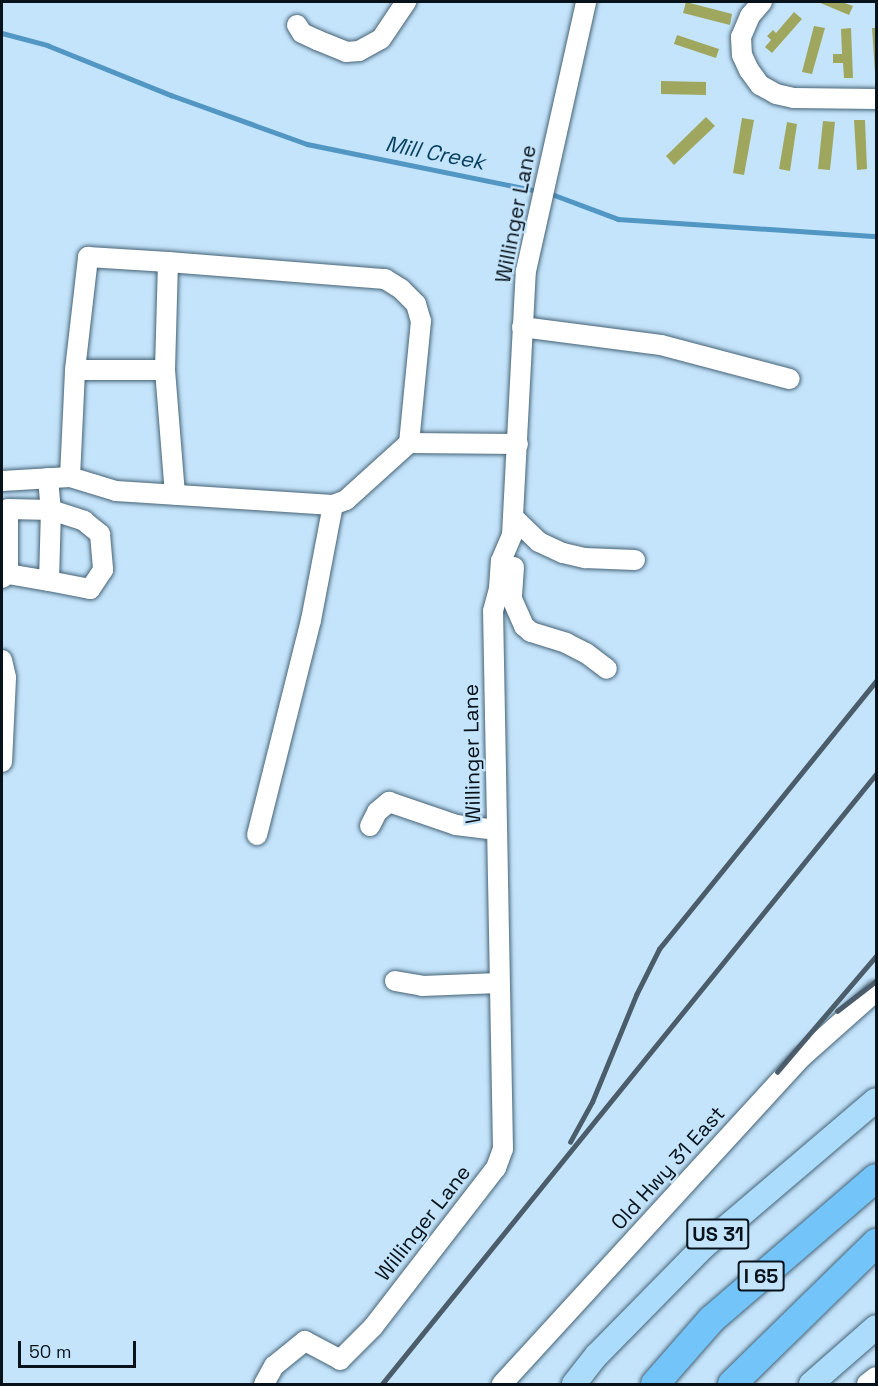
<!DOCTYPE html>
<style>
body{margin:0}
#map{position:relative;width:878px;height:1386px;overflow:hidden;background:#c4e4fb;font-family:"Space Grotesk",sans-serif}
div>[style]{position:absolute}
.stream>*{height:4.5px;margin:-2.25px;padding:0 2.25px;transform-origin:2.25px;border-radius:2.25px;background:#5297c4}
.building>*{inset:0;background:#9fa75f}
.roads{filter:drop-shadow(0 0 2px #466376) drop-shadow(0 0 2px #466376)}
.minor>*{height:20px;margin:-10px;padding:0 10px;transform-origin:10px;border-radius:10px;background:#fff}
.major>*{height:24px;margin:-12px;padding:0 12px;transform-origin:12px;border-radius:12px;background:#abdcfb}
.highway>*{height:28px;margin:-14px;padding:0 14px;transform-origin:14px;border-radius:14px;background:#73c4f9}
.rail>*{height:4.5px;margin:-2.25px;padding:0 2.25px;transform-origin:2.25px;border-radius:2.25px;background:#4b5d6b}
span{translate:-50% -50%;white-space:nowrap;text-align:center;line-height:1.15;-webkit-text-stroke:4.5px #c4e4fb;paint-order:stroke}
.shield-label span{padding:2px 4px;background:#c4e4fb;border:2px solid;border-radius:4px;-webkit-text-stroke-width:0}
.shield-label{font-size:20px;color:#07121a;font-weight:700}
.street-label{font-size:21px;color:#07121a}
.water-label{font-size:22px;color:#053f5e;font-style:italic}
.frame{position:absolute;inset:0;border:3px solid #07121a;pointer-events:none}
.scale{position:absolute;left:18px;top:1341px;width:118px;height:27px;box-sizing:border-box;border:3px solid #07121a;border-top:0;padding-left:8px;font-size:18px;line-height:21px;white-space:nowrap;color:#07121a;-webkit-text-stroke:4px #c4e4fb;paint-order:stroke}
</style>
<div id="map">
<div class="stream">
<div style="left:2px;top:33px;width:47px;rotate:14.9deg"></div>
<div style="left:47px;top:45px;width:134px;rotate:22deg"></div>
<div style="left:171px;top:95px;width:145px;rotate:19.8deg"></div>
<div style="left:307px;top:144px;width:236px;rotate:11.5deg"></div>
<div style="left:549px;top:193px;width:74px;rotate:20.6deg"></div>
<div style="left:618px;top:219px;width:259px;rotate:3.8deg"></div>
</div>
<div class="building">
<div style="clip-path:polygon(686px 2px,732px 14px,730px 25px,683px 13px)"></div>
<div style="clip-path:polygon(818px 2px,842px 2px,853px 6px,849px 15px)"></div>
<div style="clip-path:polygon(794px 12px,802px 19px,772px 53px,765px 47px,771px 40px,767px 36px,773px 30px,776px 33px)"></div>
<div style="clip-path:polygon(814px 26px,825px 28px,812px 74px,802px 72px)"></div>
<div style="clip-path:polygon(851px 28px,853px 78px,844px 78px,843px 63px,833px 63px,833px 54px,842px 54px,841px 29px)"></div>
<div style="clip-path:polygon(872px 28px,876px 28px,876px 72px,875px 72px)"></div>
<div style="clip-path:polygon(677px 35px,719px 49px,716px 58px,674px 44px)"></div>
<div style="clip-path:polygon(661px 81px,706px 82px,706px 95px,661px 94px)"></div>
<div style="clip-path:polygon(706px 117px,715px 126px,674px 165px,666px 156px)"></div>
<div style="clip-path:polygon(742px 118px,754px 120px,744px 175px,733px 173px)"></div>
<div style="clip-path:polygon(854px 120px,865px 120px,867px 169px,857px 170px)"></div>
<div style="clip-path:polygon(823px 121px,835px 122px,830px 170px,818px 169px)"></div>
<div style="clip-path:polygon(787px 122px,797px 124px,790px 171px,779px 169px)"></div>
</div>
<div class="roads">
<div class="minor">
<div style="left:762px;top:2px;width:18px;rotate:131deg"></div>
<div style="left:750px;top:16px;width:23px;rotate:113deg"></div>
<div style="left:741px;top:37px;width:18px;rotate:87deg"></div>
<div style="left:742px;top:55px;width:17px;rotate:65deg"></div>
<div style="left:749px;top:70px;width:19px;rotate:54deg"></div>
<div style="left:760px;top:85px;width:18px;rotate:29deg"></div>
<div style="left:776px;top:94px;width:18px;rotate:13deg"></div>
<div style="left:794px;top:98px;width:82px;rotate:0.7deg"></div>
<div style="left:297px;top:25px;width:9px;rotate:58deg"></div>
<div style="left:302px;top:33px;width:17px;rotate:25deg"></div>
<div style="left:317px;top:40px;width:31px;rotate:22deg"></div>
<div style="left:346px;top:52px;width:13px;rotate:-4deg"></div>
<div style="left:359px;top:51px;width:25px;rotate:-29deg"></div>
<div style="left:381px;top:39px;width:45px;rotate:-56deg"></div>
<div style="left:168px;top:262px;width:218px;rotate:4.5deg"></div>
<div style="left:385px;top:279px;width:19px;rotate:32deg"></div>
<div style="left:401px;top:289px;width:21px;rotate:45deg"></div>
<div style="left:416px;top:304px;width:18px;rotate:74deg"></div>
<div style="left:421px;top:321px;width:123px;rotate:95.6deg"></div>
<div style="left:522px;top:327px;width:140px;rotate:7.4deg"></div>
<div style="left:661px;top:345px;width:133px;rotate:14.8deg"></div>
<div style="left:75px;top:370px;width:114px;rotate:-83.4deg"></div>
<div style="left:88px;top:257px;width:80px;rotate:3.6deg"></div>
<div style="left:168px;top:262px;width:108px;rotate:91.6deg"></div>
<div style="left:70px;top:477px;width:107px;rotate:-87.3deg"></div>
<div style="left:75px;top:370px;width:90px"></div>
<div style="left:165px;top:370px;width:125px;rotate:85.4deg"></div>
<div style="left:48px;top:478px;width:32px;rotate:85deg"></div>
<div style="left:51px;top:510px;width:35px;rotate:18deg"></div>
<div style="left:84px;top:521px;width:21px;rotate:39deg"></div>
<div style="left:100px;top:534px;width:36px;rotate:85deg"></div>
<div style="left:103px;top:570px;width:23px;rotate:124deg"></div>
<div style="left:90px;top:589px;width:42px;rotate:-169deg"></div>
<div style="left:2px;top:481px;width:68px;rotate:-3.4deg"></div>
<div style="left:70px;top:477px;width:48px;rotate:16.9deg"></div>
<div style="left:116px;top:491px;width:217px;rotate:3.7deg"></div>
<div style="left:333px;top:505px;width:14px;rotate:-21deg"></div>
<div style="left:346px;top:500px;width:85px;rotate:-42.1deg"></div>
<div style="left:409px;top:443px;width:109px;rotate:0.5deg"></div>
<div style="left:513px;top:517px;width:36px;rotate:44deg"></div>
<div style="left:539px;top:542px;width:26px;rotate:25deg"></div>
<div style="left:563px;top:553px;width:23px;rotate:13deg"></div>
<div style="left:585px;top:558px;width:50px;rotate:2.3deg"></div>
<div style="left:514px;top:567px;width:32px;rotate:94deg"></div>
<div style="left:512px;top:599px;width:30px;rotate:66deg"></div>
<div style="left:524px;top:626px;width:9px;rotate:41deg"></div>
<div style="left:531px;top:632px;width:37px;rotate:17deg"></div>
<div style="left:566px;top:643px;width:22px;rotate:27deg"></div>
<div style="left:586px;top:653px;width:26px;rotate:37deg"></div>
<div style="left:2px;top:578px;width:7px;rotate:-34deg"></div>
<div style="left:8px;top:574px;width:42px;rotate:9.7deg"></div>
<div style="left:49px;top:581px;width:71px;rotate:-88.4deg"></div>
<div style="left:51px;top:510px;width:43px;rotate:-178.7deg"></div>
<div style="left:8px;top:509px;width:65px;rotate:90deg"></div>
<div style="left:2px;top:660px;width:18px;rotate:77deg"></div>
<div style="left:6px;top:678px;width:84px;rotate:92.7deg"></div>
<div style="left:370px;top:826px;width:16px;rotate:-63deg"></div>
<div style="left:377px;top:812px;width:16px;rotate:-40deg"></div>
<div style="left:389px;top:802px;width:71px;rotate:18.9deg"></div>
<div style="left:456px;top:825px;width:41px;rotate:7deg"></div>
<div style="left:257px;top:835px;width:222px;rotate:-75.9deg"></div>
<div style="left:311px;top:620px;width:117px;rotate:-79.2deg"></div>
<div style="left:395px;top:981px;width:27px;rotate:10deg"></div>
<div style="left:422px;top:986px;width:77px;rotate:-2.2deg"></div>
<div style="left:264px;top:1384px;width:21px;rotate:-61deg"></div>
<div style="left:274px;top:1366px;width:40px;rotate:-39deg"></div>
<div style="left:305px;top:1341px;width:40px;rotate:28deg"></div>
<div style="left:340px;top:1360px;width:47px;rotate:-45deg"></div>
<div style="left:373px;top:1327px;width:201px;rotate:-52.3deg"></div>
<div style="left:496px;top:1168px;width:20px;rotate:-70deg"></div>
<div style="left:503px;top:1149px;width:538px;rotate:-91.06deg"></div>
<div style="left:493px;top:611px;width:24px;rotate:-75deg"></div>
<div style="left:499px;top:588px;width:27px;rotate:-86deg"></div>
<div style="left:501px;top:561px;width:28px;rotate:-67deg"></div>
<div style="left:512px;top:535px;width:264px;rotate:-87deg"></div>
<div style="left:526px;top:271px;width:276px;rotate:-77.4deg"></div>
<div style="left:502px;top:1384px;width:444px;rotate:-47.5deg"></div>
<div style="left:802px;top:1057px;width:99px;rotate:-41.7deg"></div>
<div style="left:867px;top:1384px;width:11px;rotate:-38deg"></div>
</div>
<div class="major">
<div style="left:574px;top:1384px;width:37px;rotate:-52deg"></div>
<div style="left:597px;top:1355px;width:150px;rotate:-45.5deg"></div>
<div style="left:702px;top:1248px;width:228px;rotate:-40.4deg"></div>
<div style="left:811px;top:1384px;width:86px;rotate:-41.2deg"></div>
</div>
<div class="highway">
<div style="left:655px;top:1384px;width:86px;rotate:-48.8deg"></div>
<div style="left:712px;top:1319px;width:216px;rotate:-40.7deg"></div>
<div style="left:732px;top:1384px;width:202px;rotate:-44.4deg"></div>
</div>
</div>
<div class="rail">
<div style="left:837px;top:1011px;width:49px;rotate:-37.6deg"></div>
<div style="left:777px;top:1072px;width:153px;rotate:-49.5deg"></div>
<div style="left:570px;top:1142px;width:46px;rotate:-61.2deg"></div>
<div style="left:592px;top:1102px;width:116px;rotate:-67.6deg"></div>
<div style="left:636px;top:995px;width:51px;rotate:-63.4deg"></div>
<div style="left:659px;top:949px;width:345px;rotate:-51deg"></div>
<div style="left:382px;top:1384px;width:785px;rotate:-51deg"></div>
</div>
<div class="shield-label">
<span style="left:718px;top:1234px">US 31</span>
<span style="left:761px;top:1276px">I 65</span>
</div>
<div class="street-label">
<span style="left:516px;top:214px;rotate:-79deg">Willinger Lane</span>
<span style="left:472px;top:754px;rotate:-91deg">Willinger Lane</span>
<span style="left:668px;top:1168px;rotate:-48deg">Old Hwy 31 East</span>
<span style="left:423px;top:1223px;rotate:-52deg">Willinger Lane</span>
</div>
<div class="water-label">
<span style="left:435px;top:153px;rotate:11deg">Mill Creek</span>
</div>
<div class="frame"></div>
<div class="scale">50 m</div>
</div>
